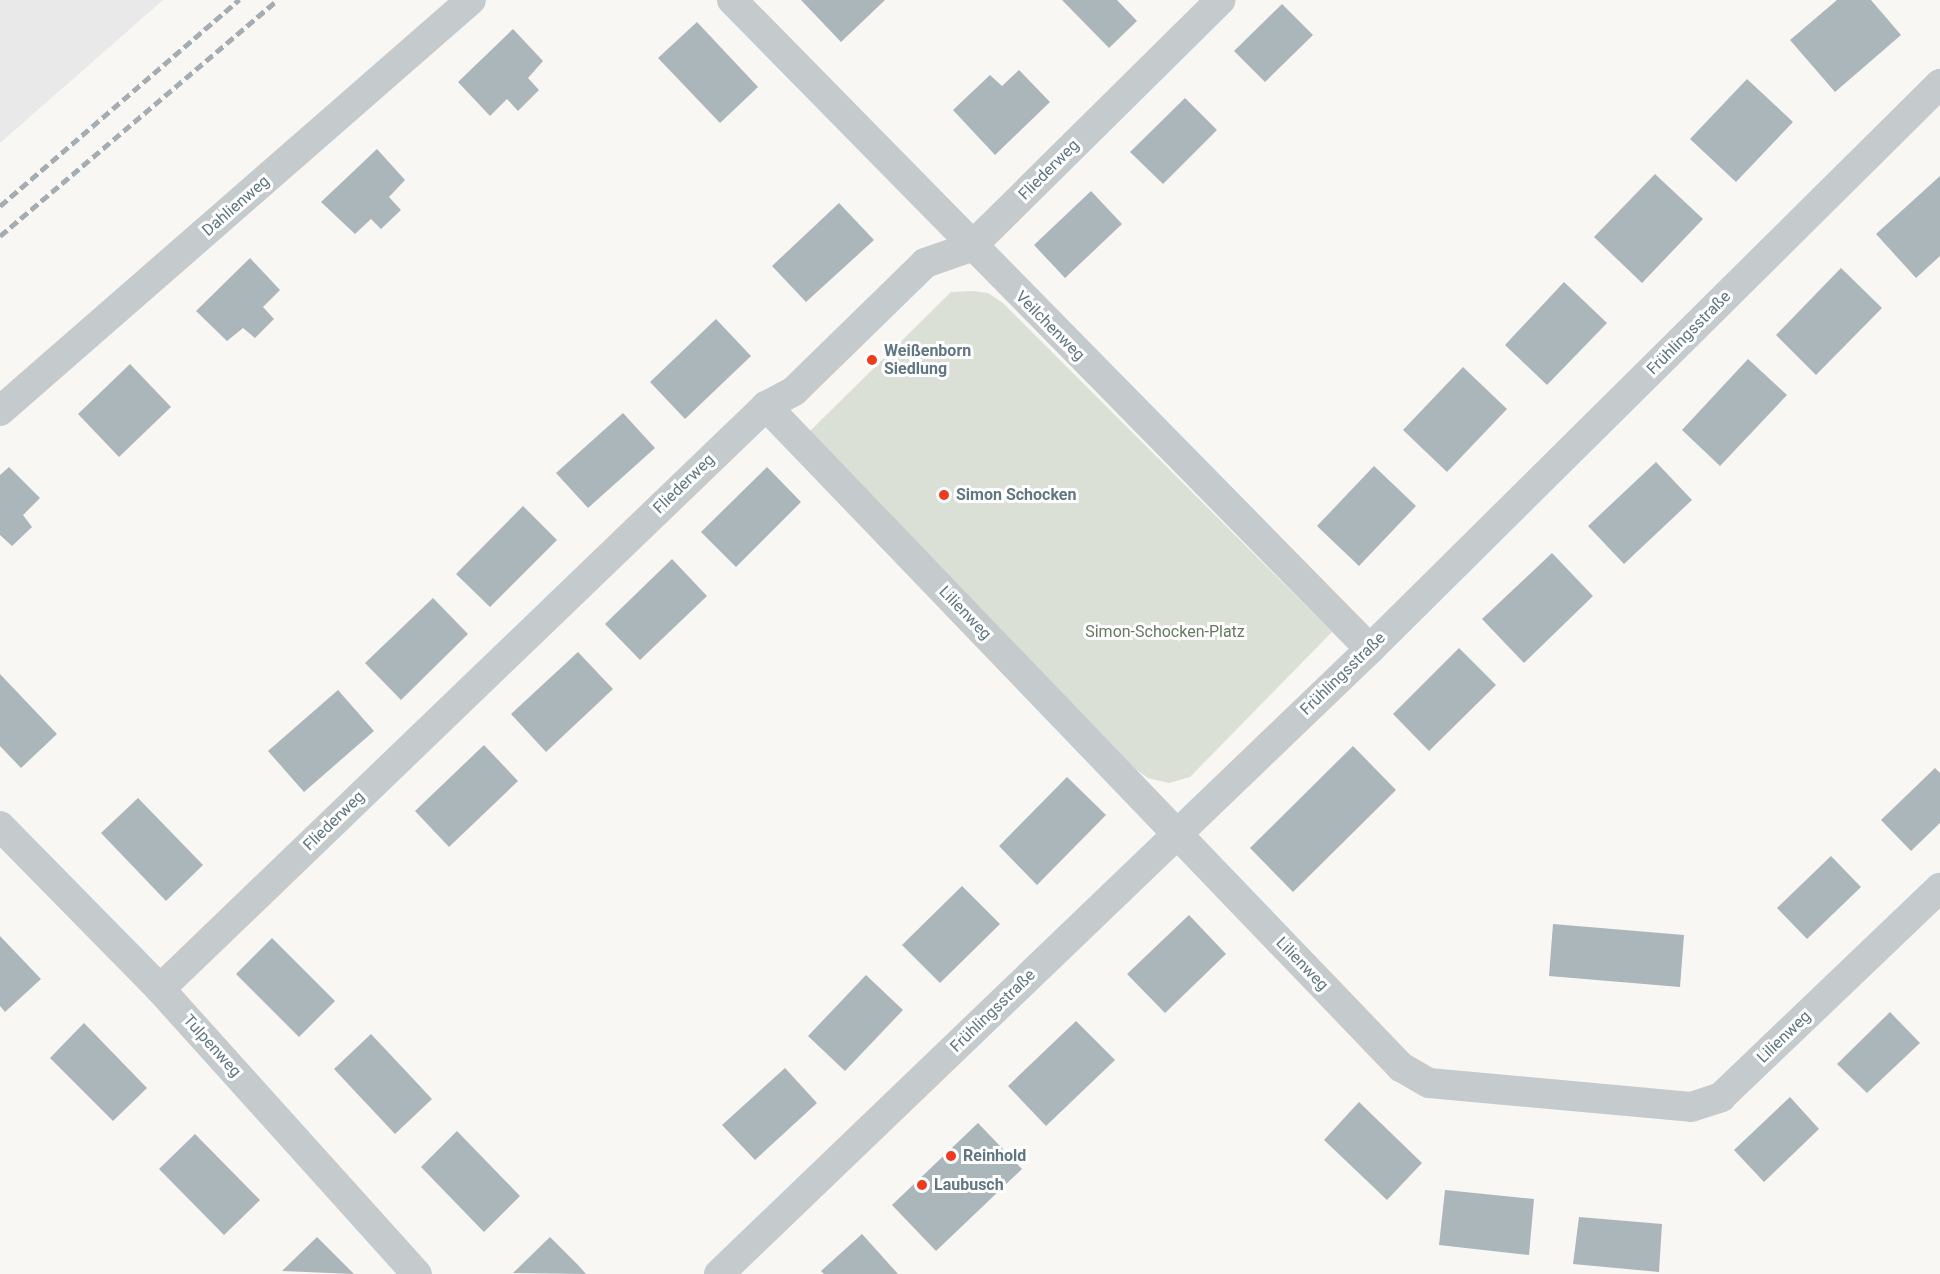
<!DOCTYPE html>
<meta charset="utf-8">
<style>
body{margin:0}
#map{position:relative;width:1940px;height:1274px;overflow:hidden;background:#f8f7f4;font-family:Roboto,sans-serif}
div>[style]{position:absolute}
.built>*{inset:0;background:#e8e9e8}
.green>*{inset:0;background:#dae0d5}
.building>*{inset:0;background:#abb6ba}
.minor>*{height:30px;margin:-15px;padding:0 15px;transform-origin:15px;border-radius:15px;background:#c5cacd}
.rail>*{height:4.5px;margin-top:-2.25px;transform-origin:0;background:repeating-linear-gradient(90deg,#a5adb2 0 9px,transparent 0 13.5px)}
.dots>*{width:16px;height:16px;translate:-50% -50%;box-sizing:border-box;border:3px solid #fff;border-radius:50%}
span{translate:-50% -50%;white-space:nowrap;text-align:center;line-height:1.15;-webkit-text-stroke:6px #fff;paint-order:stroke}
.street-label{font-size:16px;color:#607682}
.poi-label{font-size:16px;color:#607682;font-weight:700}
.left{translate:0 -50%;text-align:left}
.park-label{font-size:16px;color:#677960}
</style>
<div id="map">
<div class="built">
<div style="clip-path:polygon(0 0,163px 0,0 143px)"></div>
</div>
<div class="green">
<div style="clip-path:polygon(973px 291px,988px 293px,1003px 303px,1332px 632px,1190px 777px,1169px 783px,1148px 778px,1124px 761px,807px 434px,951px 292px)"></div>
</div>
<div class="building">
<div style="clip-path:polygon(801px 0,885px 0,841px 42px)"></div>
<div style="clip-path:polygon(1062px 0,1117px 0,1137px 21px,1109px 48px)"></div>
<div style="clip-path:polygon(1837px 0,1871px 0,1901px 35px,1835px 92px,1790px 40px)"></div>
<div style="clip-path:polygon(1282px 4px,1313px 35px,1265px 82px,1234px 51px)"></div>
<div style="clip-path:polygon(697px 22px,758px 87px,720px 123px,658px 58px)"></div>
<div style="clip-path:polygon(513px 29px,543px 61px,528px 78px,539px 90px,518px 111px,507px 99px,490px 116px,458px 82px)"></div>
<div style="clip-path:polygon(1019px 70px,1050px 102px,995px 155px,953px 110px,990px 75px,1002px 86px)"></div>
<div style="clip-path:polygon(1747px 79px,1793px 122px,1736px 182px,1690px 139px)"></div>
<div style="clip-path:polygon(1185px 98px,1217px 130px,1163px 184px,1130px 152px)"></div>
<div style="clip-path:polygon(377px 149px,405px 180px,389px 197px,401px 210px,381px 229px,371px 219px,355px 234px,321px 202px)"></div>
<div style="clip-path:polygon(1655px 174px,1703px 219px,1642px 283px,1594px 237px)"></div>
<div style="clip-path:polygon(1940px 176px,1940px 256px,1916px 278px,1876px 234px)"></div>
<div style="clip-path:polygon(1091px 191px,1122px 224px,1065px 278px,1034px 245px)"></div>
<div style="clip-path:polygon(839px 203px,874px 240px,806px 302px,772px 266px)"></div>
<div style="clip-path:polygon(250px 258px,280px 290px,263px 307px,274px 319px,255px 338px,243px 328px,227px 341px,196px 311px)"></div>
<div style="clip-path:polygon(1841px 268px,1882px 308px,1816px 375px,1776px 335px)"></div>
<div style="clip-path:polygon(1564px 282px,1607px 323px,1547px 385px,1505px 345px)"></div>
<div style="clip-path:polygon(716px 319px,751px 356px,685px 419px,650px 382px)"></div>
<div style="clip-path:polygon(1748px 359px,1787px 395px,1720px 466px,1682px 430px)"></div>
<div style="clip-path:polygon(130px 364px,171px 407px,119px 457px,78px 414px)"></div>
<div style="clip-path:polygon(1463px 367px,1507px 409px,1447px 472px,1403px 430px)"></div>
<div style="clip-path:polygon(623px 413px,655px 448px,588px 508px,556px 473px)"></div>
<div style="clip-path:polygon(1656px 462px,1692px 500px,1624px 564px,1588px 526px)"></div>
<div style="clip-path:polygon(1374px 466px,1416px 506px,1359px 566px,1317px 526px)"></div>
<div style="clip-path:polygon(9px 467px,40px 498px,23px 515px,32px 527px,12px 546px,0 535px,0 475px)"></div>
<div style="clip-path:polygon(767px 467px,801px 502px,736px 567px,701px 532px)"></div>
<div style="clip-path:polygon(523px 506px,557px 540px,490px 607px,456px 574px)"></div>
<div style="clip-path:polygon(1552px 553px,1593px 596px,1524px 663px,1482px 619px)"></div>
<div style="clip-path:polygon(672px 559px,707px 596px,640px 660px,605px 624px)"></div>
<div style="clip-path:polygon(433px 598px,468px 634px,401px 700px,365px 663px)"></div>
<div style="clip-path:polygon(1459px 648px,1496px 685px,1429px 751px,1393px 714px)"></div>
<div style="clip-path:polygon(578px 652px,613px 689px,546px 752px,511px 714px)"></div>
<div style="clip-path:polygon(0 674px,57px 734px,21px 768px,0 746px)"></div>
<div style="clip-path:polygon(338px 690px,374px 731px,304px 792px,268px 751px)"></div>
<div style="clip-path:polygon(484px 745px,518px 781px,449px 847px,415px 811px)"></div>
<div style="clip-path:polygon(1353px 746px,1396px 790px,1293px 892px,1250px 848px)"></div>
<div style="clip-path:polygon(1935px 768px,1940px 773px,1940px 823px,1911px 851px,1881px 820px)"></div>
<div style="clip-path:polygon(1067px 777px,1106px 815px,1037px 885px,999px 846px)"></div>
<div style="clip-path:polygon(138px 798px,203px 865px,166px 901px,101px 833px)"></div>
<div style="clip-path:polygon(1831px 856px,1861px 887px,1807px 939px,1777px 908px)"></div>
<div style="clip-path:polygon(962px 886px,1000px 924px,940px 983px,902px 945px)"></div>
<div style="clip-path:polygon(1189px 915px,1226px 954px,1165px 1013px,1127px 974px)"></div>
<div style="clip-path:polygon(1553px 924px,1684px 935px,1680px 987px,1549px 976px)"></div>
<div style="clip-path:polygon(0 936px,41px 979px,5px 1012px,0 1006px)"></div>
<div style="clip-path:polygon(272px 938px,335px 1001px,299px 1037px,236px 974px)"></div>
<div style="clip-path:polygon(866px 975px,903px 1010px,845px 1071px,808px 1036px)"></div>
<div style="clip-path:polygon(1890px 1012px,1920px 1043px,1867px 1093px,1837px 1064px)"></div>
<div style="clip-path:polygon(1076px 1021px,1115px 1060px,1046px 1126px,1008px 1086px)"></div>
<div style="clip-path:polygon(84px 1023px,147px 1088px,113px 1121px,50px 1058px)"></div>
<div style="clip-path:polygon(371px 1034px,432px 1099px,395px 1134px,334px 1069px)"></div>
<div style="clip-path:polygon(785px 1068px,817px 1103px,755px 1160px,722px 1125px)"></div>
<div style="clip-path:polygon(1790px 1097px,1819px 1129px,1764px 1182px,1734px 1150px)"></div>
<div style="clip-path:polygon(1359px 1102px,1422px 1163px,1387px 1200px,1324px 1140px)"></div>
<div style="clip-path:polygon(978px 1123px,1022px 1169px,936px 1251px,892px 1205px)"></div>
<div style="clip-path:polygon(457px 1131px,520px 1196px,484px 1232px,421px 1167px)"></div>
<div style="clip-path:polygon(195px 1134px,260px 1200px,224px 1235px,159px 1169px)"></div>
<div style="clip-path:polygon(1445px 1190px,1534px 1199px,1529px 1255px,1439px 1245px)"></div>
<div style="clip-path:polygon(1579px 1217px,1662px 1224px,1659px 1272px,1573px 1264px)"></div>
<div style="clip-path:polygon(862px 1234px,898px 1274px,824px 1274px,821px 1271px)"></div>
<div style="clip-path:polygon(317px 1237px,354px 1274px,282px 1271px)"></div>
<div style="clip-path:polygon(550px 1237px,578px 1265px,586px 1274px,513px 1273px)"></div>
</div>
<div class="minor">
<div style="left:732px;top:0;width:910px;rotate:45.49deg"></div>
<div style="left:766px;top:406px;width:917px;rotate:46.15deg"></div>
<div style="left:1401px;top:1067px;width:32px;rotate:30deg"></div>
<div style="left:1429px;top:1083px;width:263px;rotate:5.2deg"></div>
<div style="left:1691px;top:1107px;width:32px;rotate:-18deg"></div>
<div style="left:1721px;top:1097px;width:303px;rotate:-43.7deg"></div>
<div style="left:0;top:411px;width:625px;rotate:-41.11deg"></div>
<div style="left:0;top:826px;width:228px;rotate:45.5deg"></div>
<div style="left:160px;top:989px;width:384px;rotate:48deg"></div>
<div style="left:160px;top:989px;width:841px;rotate:-43.89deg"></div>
<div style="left:766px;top:406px;width:32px;rotate:-28deg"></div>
<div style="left:794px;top:391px;width:183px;rotate:-44.3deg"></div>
<div style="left:925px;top:263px;width:49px;rotate:-19.2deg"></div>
<div style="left:971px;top:247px;width:351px;rotate:-44.7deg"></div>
<div style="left:719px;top:1274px;width:902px;rotate:-43.83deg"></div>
<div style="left:1370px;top:649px;width:803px;rotate:-44.75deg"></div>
</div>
<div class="rail">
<div style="left:0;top:206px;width:316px;rotate:-40.8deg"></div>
<div style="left:0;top:236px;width:364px;rotate:-40.4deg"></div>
</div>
<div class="dots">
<div style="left:872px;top:360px;background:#ef3b1d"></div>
<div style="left:944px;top:495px;background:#ef3b1d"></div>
<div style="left:951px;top:1156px;background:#ef3b1d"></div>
<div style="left:922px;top:1185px;background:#ef3b1d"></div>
</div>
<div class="street-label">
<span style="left:1049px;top:170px;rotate:-45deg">Fliederweg</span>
<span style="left:236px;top:206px;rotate:-41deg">Dahlienweg</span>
<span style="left:1050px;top:326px;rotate:45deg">Veilchenweg</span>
<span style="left:1689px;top:333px;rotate:-45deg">Frühlingsstraße</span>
<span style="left:684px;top:484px;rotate:-44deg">Fliederweg</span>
<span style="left:965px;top:613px;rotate:46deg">Lilienweg</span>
<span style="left:1343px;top:674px;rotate:-44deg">Frühlingsstraße</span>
<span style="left:334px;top:821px;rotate:-44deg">Fliederweg</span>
<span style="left:1302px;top:964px;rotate:46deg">Lilienweg</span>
<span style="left:993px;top:1011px;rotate:-44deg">Frühlingsstraße</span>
<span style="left:1784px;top:1037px;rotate:-44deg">Lilienweg</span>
<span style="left:212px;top:1046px;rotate:48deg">Tulpenweg</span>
</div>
<div class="poi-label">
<span class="left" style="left:884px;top:360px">Weißenborn<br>Siedlung</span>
<span class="left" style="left:956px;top:495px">Simon Schocken</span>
<span class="left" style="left:963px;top:1156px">Reinhold</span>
<span class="left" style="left:934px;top:1185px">Laubusch</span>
</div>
<div class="park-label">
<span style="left:1165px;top:632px">Simon-Schocken-Platz</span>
</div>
</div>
